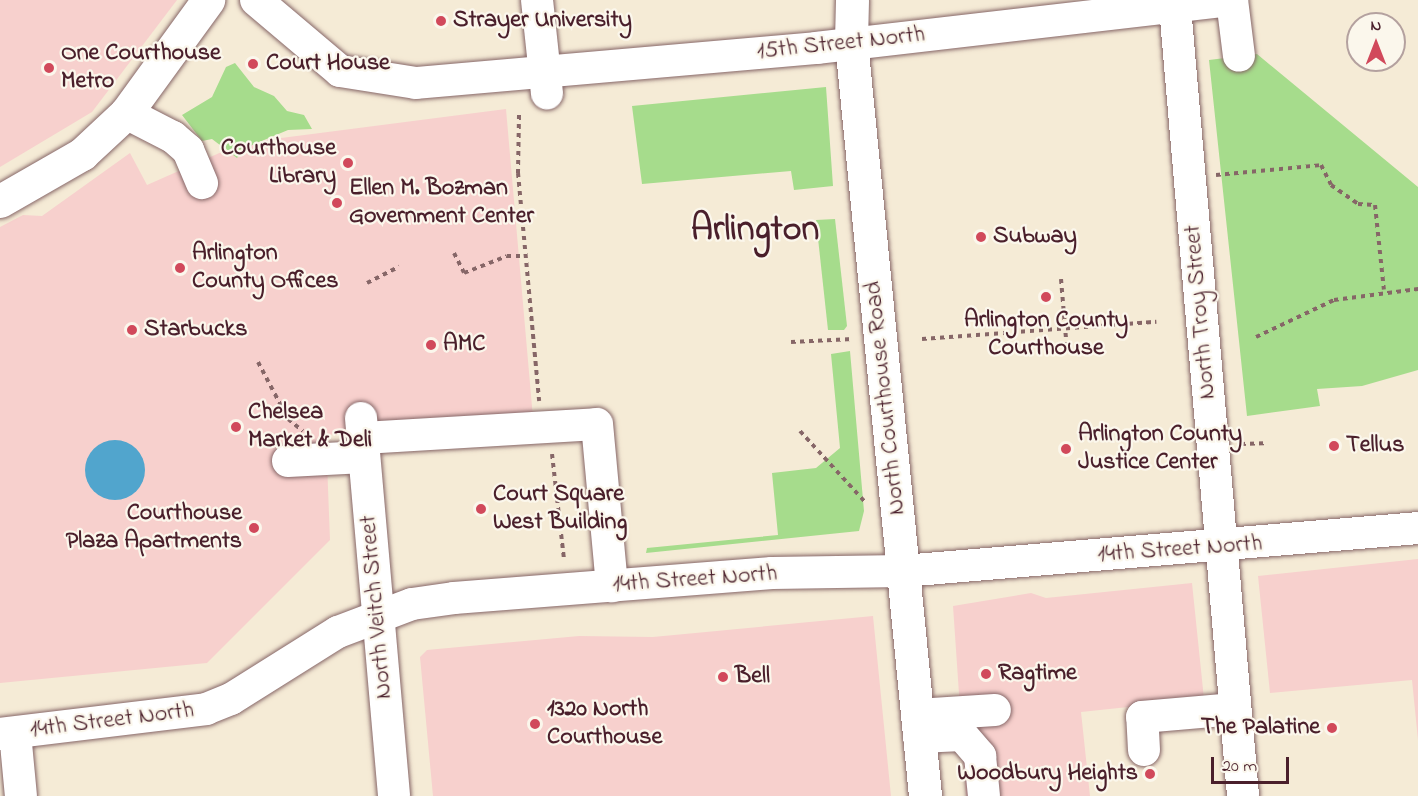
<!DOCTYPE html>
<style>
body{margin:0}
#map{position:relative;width:1418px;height:796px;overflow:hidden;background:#f5ebd6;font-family:"Indie Flower",sans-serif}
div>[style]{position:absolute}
.built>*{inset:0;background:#f7d0cd}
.green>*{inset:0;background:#a6dc8c}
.water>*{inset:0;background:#51a5cd}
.round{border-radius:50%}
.path>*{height:4px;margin-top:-2px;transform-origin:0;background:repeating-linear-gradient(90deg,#866667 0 4.5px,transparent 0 9px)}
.roads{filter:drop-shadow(0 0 2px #866667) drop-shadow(0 0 2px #866667)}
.minor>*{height:32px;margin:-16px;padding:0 16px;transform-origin:16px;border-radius:16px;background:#fff}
.major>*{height:33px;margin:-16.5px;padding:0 16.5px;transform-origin:16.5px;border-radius:16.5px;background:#fff}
.dots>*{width:16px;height:16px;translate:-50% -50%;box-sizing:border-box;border:3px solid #fbf7ec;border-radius:50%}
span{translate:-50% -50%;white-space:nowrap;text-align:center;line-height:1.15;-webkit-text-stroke:4.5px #fbf7ec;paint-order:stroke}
.poi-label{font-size:24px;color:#4a1f2b;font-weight:700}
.left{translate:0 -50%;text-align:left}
.right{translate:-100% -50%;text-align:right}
.street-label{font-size:24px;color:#4a1f2b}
.town-label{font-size:36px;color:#4a1f2b;font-weight:700}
.north{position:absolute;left:1346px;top:12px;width:60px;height:60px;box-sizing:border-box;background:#fbf7ec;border:2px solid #b4a19f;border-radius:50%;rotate:0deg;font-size:16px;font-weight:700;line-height:24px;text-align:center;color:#4a1f2b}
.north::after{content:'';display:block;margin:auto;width:21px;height:27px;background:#d1495b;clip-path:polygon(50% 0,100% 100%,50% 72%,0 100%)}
.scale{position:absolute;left:1211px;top:757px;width:78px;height:27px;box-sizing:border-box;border:3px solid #4a1f2b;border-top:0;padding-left:8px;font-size:18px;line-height:21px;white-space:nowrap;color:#4a1f2b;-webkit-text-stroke:4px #fbf7ec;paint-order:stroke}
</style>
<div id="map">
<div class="built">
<div style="clip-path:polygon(0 0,177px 0,92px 112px,0 167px)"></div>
<div style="clip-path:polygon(506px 109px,533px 418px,326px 435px,330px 540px,207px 663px,0 683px,0 227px,23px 215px,42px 216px,130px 153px,147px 185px,242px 143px)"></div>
<div style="clip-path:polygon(1418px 559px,1418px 740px,1412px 680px,1270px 693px,1258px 576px)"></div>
<div style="clip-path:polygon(1192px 583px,1204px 699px,1081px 712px,1090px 796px,966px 796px,953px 606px,1031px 593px,1046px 598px)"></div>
<div style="clip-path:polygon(873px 616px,891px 796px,433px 796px,420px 657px,427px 650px,579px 636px,653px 637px)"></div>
</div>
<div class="green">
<div style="clip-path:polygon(1257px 54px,1418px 187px,1418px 370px,1362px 386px,1317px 389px,1320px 406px,1247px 416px,1209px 60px)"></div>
<div style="clip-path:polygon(235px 63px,254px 87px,274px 96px,287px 111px,304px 115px,312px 129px,288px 130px,245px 148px,237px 158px,212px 139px,202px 141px,182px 115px,212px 97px,226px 67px)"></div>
<div style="clip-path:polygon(826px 87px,833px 186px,794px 190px,791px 171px,642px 184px,632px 106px)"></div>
<div style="clip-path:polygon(835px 219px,847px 326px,844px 330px,828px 330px,816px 220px)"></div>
<div style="clip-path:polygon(850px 351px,864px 511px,859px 531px,646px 553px,647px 548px,778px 535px,772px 473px,816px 468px,840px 448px,831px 354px)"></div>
</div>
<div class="water">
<div class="round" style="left:85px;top:440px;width:60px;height:60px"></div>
</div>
<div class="path">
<div style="left:519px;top:115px;width:58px;rotate:91deg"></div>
<div style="left:518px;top:173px;width:229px;rotate:84.7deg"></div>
<div style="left:1216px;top:175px;width:105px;rotate:-5.4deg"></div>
<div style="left:1321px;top:165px;width:22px;rotate:63deg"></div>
<div style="left:1331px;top:185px;width:33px;rotate:35deg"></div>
<div style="left:1358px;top:204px;width:17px;rotate:3deg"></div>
<div style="left:1375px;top:205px;width:85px;rotate:84deg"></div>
<div style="left:454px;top:253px;width:22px;rotate:63deg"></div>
<div style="left:464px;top:273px;width:46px;rotate:-21.6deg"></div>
<div style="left:507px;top:256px;width:18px"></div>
<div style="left:1061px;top:279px;width:72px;rotate:85.2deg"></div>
<div style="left:367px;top:283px;width:36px;rotate:-27deg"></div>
<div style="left:1256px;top:337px;width:86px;rotate:-25.4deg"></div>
<div style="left:1334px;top:300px;width:85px;rotate:-7.5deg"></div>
<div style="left:922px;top:339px;width:235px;rotate:-4.2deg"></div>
<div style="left:791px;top:342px;width:62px;rotate:-2.8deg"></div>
<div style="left:258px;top:362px;width:64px;rotate:62.2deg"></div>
<div style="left:288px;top:419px;width:19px;rotate:39deg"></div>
<div style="left:800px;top:431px;width:98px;rotate:47.5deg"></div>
<div style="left:1241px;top:444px;width:23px;rotate:-2deg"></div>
<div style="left:552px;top:454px;width:107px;rotate:83.5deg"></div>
</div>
<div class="roads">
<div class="minor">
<div style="left:256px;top:0;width:110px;rotate:40.2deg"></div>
<div style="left:340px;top:71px;width:77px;rotate:9deg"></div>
<div style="left:416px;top:83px;width:402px;rotate:-5deg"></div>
<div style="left:816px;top:48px;width:419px;rotate:-6.6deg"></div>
<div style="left:537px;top:0;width:94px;rotate:83.9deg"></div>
<div style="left:1232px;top:0;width:56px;rotate:82.9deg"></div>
<div style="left:1175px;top:7px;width:792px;rotate:85.07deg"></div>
<div style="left:126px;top:113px;width:53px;rotate:27.1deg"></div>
<div style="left:173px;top:137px;width:20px;rotate:41deg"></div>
<div style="left:188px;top:150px;width:36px;rotate:67deg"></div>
<div style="left:361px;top:418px;width:379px;rotate:85deg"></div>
<div style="left:363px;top:438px;width:234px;rotate:-3.4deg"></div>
<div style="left:597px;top:424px;width:163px;rotate:84.7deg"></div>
<div style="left:288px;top:461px;width:76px;rotate:-3deg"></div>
<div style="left:917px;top:715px;width:78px;rotate:-3.7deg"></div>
<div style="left:15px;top:733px;width:63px;rotate:84.6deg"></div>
<div style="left:0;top:734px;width:208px;rotate:-6.9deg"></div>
<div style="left:206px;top:709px;width:27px;rotate:-22deg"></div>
<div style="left:231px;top:699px;width:126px;rotate:-32.1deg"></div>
<div style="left:338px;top:632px;width:79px;rotate:-20.7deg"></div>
<div style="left:412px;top:604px;width:42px;rotate:-8.1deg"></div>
<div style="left:454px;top:598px;width:319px;rotate:-4.5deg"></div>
<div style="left:772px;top:573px;width:131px;rotate:-0.9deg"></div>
<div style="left:903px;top:571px;width:517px;rotate:-4.77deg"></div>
<div style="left:919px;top:737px;width:43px;rotate:-2.7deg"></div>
<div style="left:962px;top:735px;width:28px;rotate:49deg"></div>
<div style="left:980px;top:756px;width:40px;rotate:84.3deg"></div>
<div style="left:1144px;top:750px;width:33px;rotate:-93deg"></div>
<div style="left:1142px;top:717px;width:93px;rotate:-4.9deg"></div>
</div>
<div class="major">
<div style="left:852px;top:0;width:42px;rotate:91.4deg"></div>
<div style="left:851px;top:42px;width:758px;rotate:84.39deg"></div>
<div style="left:0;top:201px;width:95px;rotate:-29.8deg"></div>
<div style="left:82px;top:154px;width:60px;rotate:-43deg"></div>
<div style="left:126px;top:113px;width:140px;rotate:-54deg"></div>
</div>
</div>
<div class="dots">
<div style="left:441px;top:21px;background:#d1495b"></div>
<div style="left:253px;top:64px;background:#d1495b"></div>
<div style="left:49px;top:68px;background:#d1495b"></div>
<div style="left:348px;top:163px;background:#d1495b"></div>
<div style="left:337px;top:203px;background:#d1495b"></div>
<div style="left:981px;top:237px;background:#d1495b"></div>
<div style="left:180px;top:268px;background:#d1495b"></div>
<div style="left:1046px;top:297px;background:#d1495b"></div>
<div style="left:132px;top:330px;background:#d1495b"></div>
<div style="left:431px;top:345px;background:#d1495b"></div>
<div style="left:236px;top:427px;background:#d1495b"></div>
<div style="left:1334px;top:446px;background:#d1495b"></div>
<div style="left:1066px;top:449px;background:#d1495b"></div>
<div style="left:481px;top:509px;background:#d1495b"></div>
<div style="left:254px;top:528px;background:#d1495b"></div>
<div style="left:986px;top:674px;background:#d1495b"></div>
<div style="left:723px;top:677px;background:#d1495b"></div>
<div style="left:535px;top:724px;background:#d1495b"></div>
<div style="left:1332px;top:728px;background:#d1495b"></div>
<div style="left:1150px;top:774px;background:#d1495b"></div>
</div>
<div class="poi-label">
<span class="left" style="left:453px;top:21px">Strayer University</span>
<span class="left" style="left:61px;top:68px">One Courthouse<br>Metro</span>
<span class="left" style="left:266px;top:64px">Court House</span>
<span class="right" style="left:336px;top:163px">Courthouse<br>Library</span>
<span class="left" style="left:349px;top:203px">Ellen M. Bozman<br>Government Center</span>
<span class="left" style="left:993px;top:237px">Subway</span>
<span class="left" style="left:192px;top:268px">Arlington<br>County Offices</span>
<span style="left:1046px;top:335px">Arlington County<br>Courthouse</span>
<span class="left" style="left:144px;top:330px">Starbucks</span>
<span class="left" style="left:443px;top:345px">AMC</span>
<span class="left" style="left:248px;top:427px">Chelsea<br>Market &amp; Deli</span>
<span class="left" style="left:1078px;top:449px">Arlington County<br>Justice Center</span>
<span class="left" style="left:1346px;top:446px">Tellus</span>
<span class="left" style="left:493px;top:509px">Court Square<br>West Building</span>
<span class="right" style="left:242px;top:528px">Courthouse<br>Plaza Apartments</span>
<span class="left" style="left:998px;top:674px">Ragtime</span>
<span class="left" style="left:735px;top:677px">Bell</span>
<span class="left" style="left:547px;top:724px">1320 North<br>Courthouse</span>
<span class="right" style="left:1320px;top:728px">The Palatine</span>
<span class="right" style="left:1138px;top:774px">Woodbury Heights</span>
</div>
<div class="street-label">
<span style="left:841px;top:44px;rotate:-6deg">15th Street North</span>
<span style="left:1201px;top:312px;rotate:-95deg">North Troy Street</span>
<span style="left:886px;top:398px;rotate:-96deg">North Courthouse Road</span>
<span style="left:1180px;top:550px;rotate:-4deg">14th Street North</span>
<span style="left:695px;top:580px;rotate:-4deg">14th Street North</span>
<span style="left:377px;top:607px;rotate:-95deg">North Veitch Street</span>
<span style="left:112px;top:721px;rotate:-7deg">14th Street North</span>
</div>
<div class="town-label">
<span style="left:755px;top:231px">Arlington</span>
</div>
<div class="north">N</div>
<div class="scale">20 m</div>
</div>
